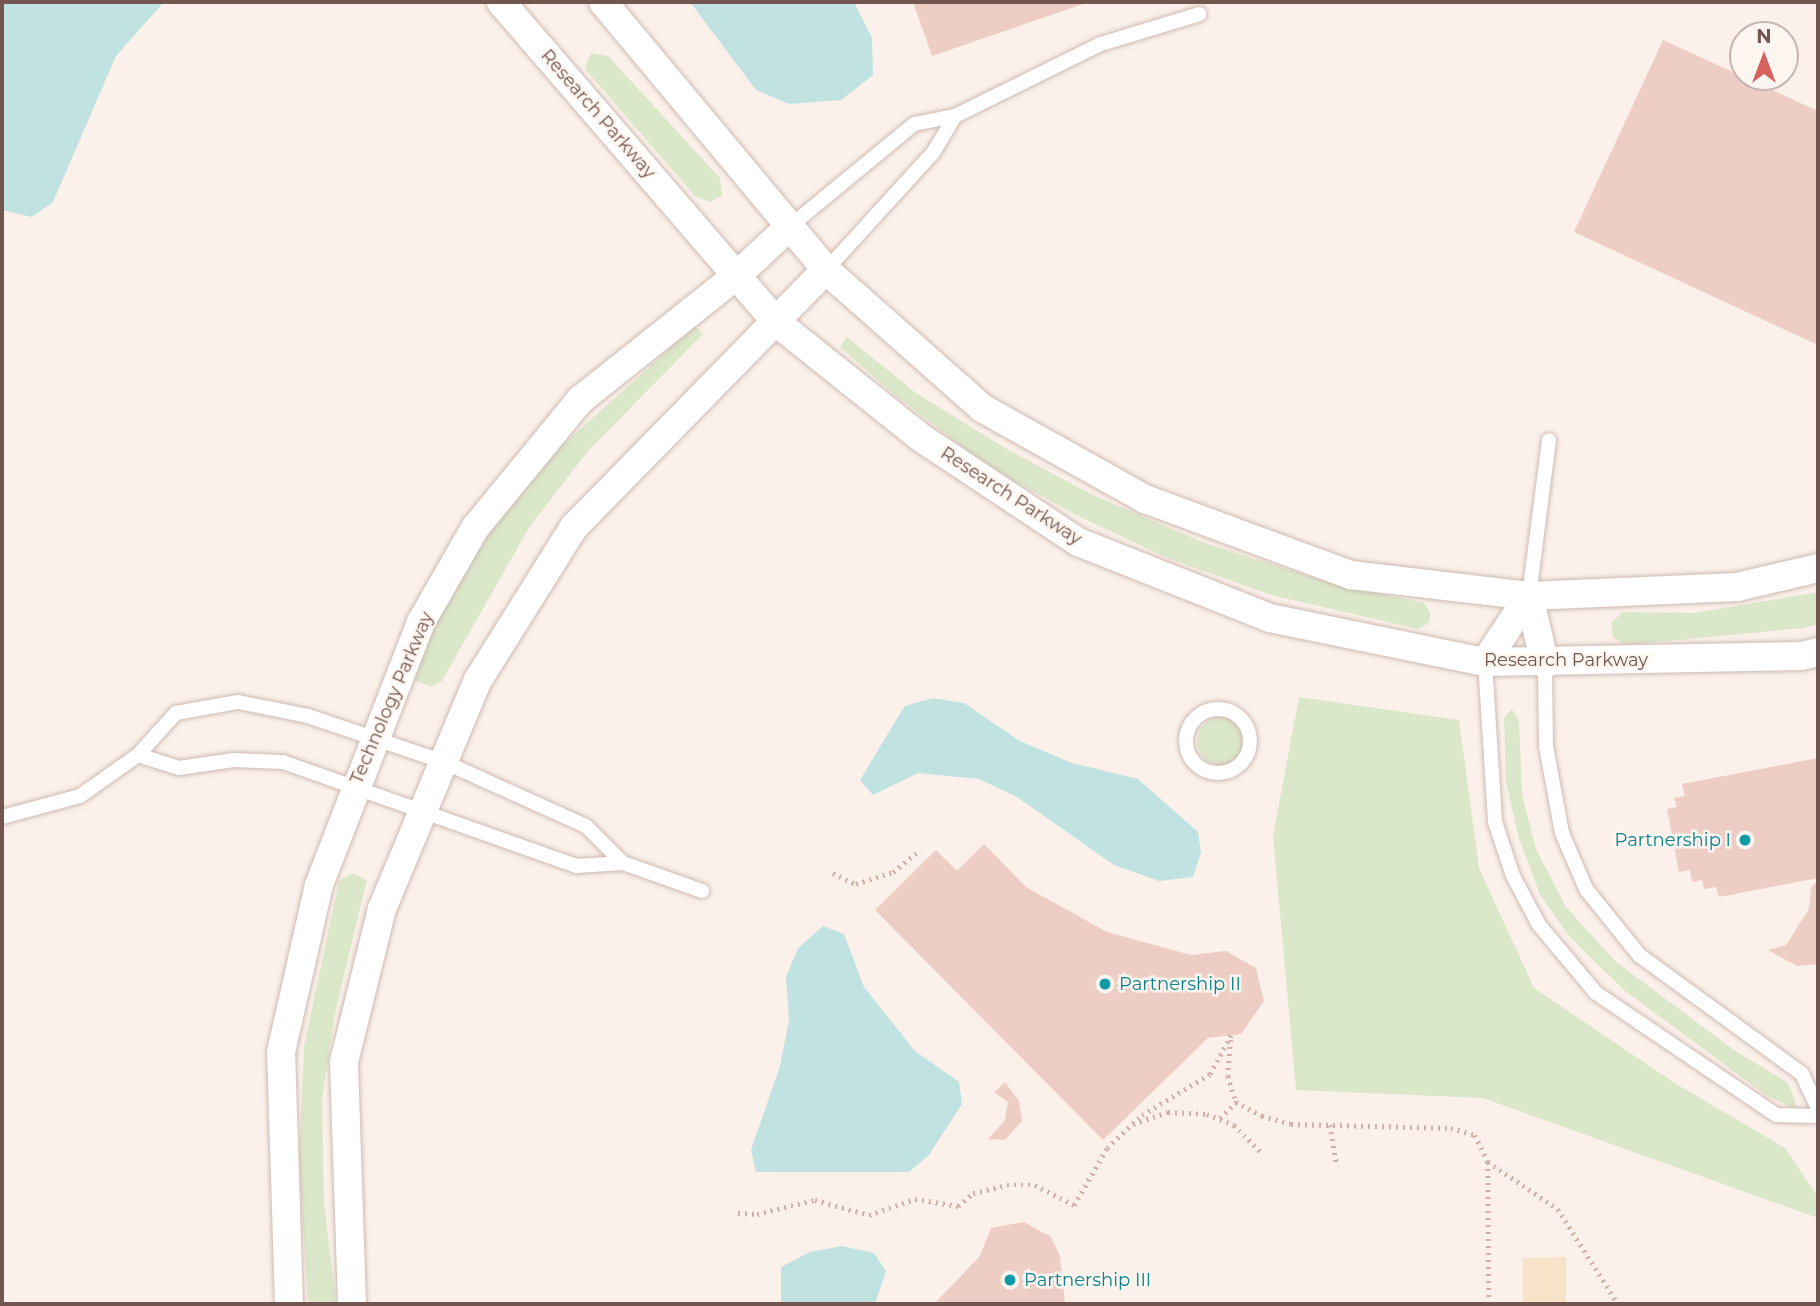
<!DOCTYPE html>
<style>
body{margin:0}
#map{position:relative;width:1820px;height:1306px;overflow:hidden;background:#fbf1ea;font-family:Montserrat,sans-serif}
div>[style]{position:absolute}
.green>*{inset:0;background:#dbe7c9}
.round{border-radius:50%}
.sand>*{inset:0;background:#f6e3c8}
.water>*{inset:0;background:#c0e2e1}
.building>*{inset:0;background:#edcdc4}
.path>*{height:4.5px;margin-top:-2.25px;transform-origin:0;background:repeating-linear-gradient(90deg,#d2b0a7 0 2px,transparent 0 7px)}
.roads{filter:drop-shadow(0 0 2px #cebab3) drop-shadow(0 0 2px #cebab3)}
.lane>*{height:14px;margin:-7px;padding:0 7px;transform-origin:7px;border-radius:7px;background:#fff}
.lane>.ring{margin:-7px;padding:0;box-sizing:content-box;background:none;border:14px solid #fff;border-radius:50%}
.street>*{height:28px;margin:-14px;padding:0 14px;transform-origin:14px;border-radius:14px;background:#fff}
.dots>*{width:19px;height:19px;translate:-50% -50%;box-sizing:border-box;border:4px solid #fdf6f0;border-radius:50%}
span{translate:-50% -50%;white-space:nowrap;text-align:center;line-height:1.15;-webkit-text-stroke:5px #fdf6f0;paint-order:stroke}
.street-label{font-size:18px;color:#73564f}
.culture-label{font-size:18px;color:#0d838f}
.right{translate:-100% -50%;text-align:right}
.left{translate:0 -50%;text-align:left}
.frame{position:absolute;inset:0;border:4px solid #73564f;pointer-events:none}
.north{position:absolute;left:1729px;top:21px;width:70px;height:70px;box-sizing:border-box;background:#fdf6f0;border:2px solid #c6b6b0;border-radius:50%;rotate:0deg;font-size:19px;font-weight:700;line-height:28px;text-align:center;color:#73564f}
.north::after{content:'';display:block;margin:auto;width:24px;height:32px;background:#d7615c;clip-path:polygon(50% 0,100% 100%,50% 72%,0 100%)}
</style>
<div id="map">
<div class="green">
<div style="clip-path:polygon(591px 53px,608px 56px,720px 178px,722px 196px,710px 202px,695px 196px,585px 69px)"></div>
<div style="clip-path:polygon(695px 326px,703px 334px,589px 450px,530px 526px,442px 681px,431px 687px,415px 680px,412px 665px,475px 550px,540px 465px)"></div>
<div style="clip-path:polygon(847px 337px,916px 393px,1005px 448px,1093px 495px,1202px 542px,1334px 584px,1424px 603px,1431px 614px,1428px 623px,1418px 629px,1271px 595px,1167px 558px,1076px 515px,989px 467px,895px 395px,840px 347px)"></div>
<div style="clip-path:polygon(1818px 592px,1818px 624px,1803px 628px,1626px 645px,1613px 637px,1611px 623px,1623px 612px,1694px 613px)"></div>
<div style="clip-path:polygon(1299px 697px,1459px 720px,1479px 868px,1534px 988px,1678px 1085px,1785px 1148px,1818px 1197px,1818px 1218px,1483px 1098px,1296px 1090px,1273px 836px)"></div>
<div style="clip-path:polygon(1512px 709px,1519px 721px,1522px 794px,1536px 849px,1566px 907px,1615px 961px,1734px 1050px,1788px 1083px,1798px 1110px,1767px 1096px,1625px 991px,1569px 936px,1540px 895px,1519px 838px,1506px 783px,1504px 718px)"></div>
<div class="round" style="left:1197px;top:717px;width:48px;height:48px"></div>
<div style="clip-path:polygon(352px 873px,367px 880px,335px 1013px,322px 1099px,324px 1201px,336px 1304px,308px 1304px,299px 1160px,304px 1046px,339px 881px)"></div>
</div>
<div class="sand">
<div style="clip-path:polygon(1566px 1257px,1566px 1304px,1523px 1304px,1523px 1258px)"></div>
</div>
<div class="water">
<div style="clip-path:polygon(2px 2px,164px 2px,116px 56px,53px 202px,32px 217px,2px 210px)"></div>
<div style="clip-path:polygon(690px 2px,854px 2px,872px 38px,873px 75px,841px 100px,789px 104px,756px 90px)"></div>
<div style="clip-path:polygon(933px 698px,964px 703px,1020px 741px,1072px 763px,1138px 779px,1198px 832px,1201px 853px,1193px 877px,1159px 881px,1114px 865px,1017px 797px,979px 779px,918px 773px,873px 795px,860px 780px,887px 735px,905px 706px)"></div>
<div style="clip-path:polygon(823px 926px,844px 934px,864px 987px,915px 1051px,959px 1082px,962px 1104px,929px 1155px,909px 1172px,756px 1172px,751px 1150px,780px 1066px,789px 1020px,786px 977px,798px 948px)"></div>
<div style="clip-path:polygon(842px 1246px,874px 1253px,886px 1271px,875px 1304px,781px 1304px,781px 1267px,810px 1252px)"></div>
</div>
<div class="building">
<div style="clip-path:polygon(913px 2px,1089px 2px,932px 56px)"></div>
<div style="clip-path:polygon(1663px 40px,1818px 111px,1818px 345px,1574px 232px)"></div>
<div style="clip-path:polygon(1818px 758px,1818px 878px,1719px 897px,1716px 887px,1704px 889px,1702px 880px,1692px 882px,1690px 870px,1679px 872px,1667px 809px,1677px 807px,1674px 798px,1685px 796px,1682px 784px)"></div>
<div style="clip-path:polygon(984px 844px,1026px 887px,1107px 932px,1191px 955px,1226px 951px,1242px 960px,1256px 968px,1264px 1001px,1241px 1034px,1208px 1038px,1103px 1140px,875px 910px,936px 850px,957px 871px)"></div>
<div style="clip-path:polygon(1818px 880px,1818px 964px,1797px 966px,1768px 950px,1786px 945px,1809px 909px,1811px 887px)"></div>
<div style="clip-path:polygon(1005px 1082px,1019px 1101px,1022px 1121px,1005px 1140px,988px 1139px,1005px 1120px,1008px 1102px,994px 1092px)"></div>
<div style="clip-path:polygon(1024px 1222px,1051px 1237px,1060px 1256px,1065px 1304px,934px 1304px,980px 1256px,991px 1228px)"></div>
</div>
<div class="path">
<div style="left:833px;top:873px;width:25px;rotate:26deg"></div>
<div style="left:856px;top:884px;width:39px;rotate:-18deg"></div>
<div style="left:893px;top:872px;width:35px;rotate:-39deg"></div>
<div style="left:1231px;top:1040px;width:36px;rotate:95deg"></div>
<div style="left:1228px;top:1076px;width:27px;rotate:73deg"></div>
<div style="left:1236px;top:1102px;width:30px;rotate:28deg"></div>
<div style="left:1262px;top:1116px;width:30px;rotate:15deg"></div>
<div style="left:1291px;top:1124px;width:160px;rotate:1.4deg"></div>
<div style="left:1451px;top:1128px;width:25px;rotate:16deg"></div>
<div style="left:1475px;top:1135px;width:30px;rotate:64deg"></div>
<div style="left:1488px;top:1162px;width:142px;rotate:89.6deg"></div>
<div style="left:1220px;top:1118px;width:23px;rotate:-45deg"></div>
<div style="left:1133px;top:1124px;width:37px;rotate:-19deg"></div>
<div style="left:1168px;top:1112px;width:39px;rotate:3deg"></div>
<div style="left:1207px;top:1114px;width:29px;rotate:22deg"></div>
<div style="left:1234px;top:1125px;width:41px;rotate:45deg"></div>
<div style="left:1330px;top:1125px;width:42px;rotate:80.3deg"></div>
<div style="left:1488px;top:1162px;width:84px;rotate:33.9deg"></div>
<div style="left:1558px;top:1209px;width:112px;rotate:57.7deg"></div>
<div style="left:738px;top:1213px;width:19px;rotate:3deg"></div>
<div style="left:757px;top:1214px;width:60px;rotate:-13.6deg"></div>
<div style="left:815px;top:1200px;width:56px;rotate:15.5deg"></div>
<div style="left:869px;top:1215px;width:49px;rotate:-19.2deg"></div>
<div style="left:915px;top:1199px;width:44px;rotate:9.2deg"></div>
<div style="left:958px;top:1206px;width:20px;rotate:-41deg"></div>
<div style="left:973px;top:1193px;width:35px;rotate:-13deg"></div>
<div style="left:1007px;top:1185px;width:28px"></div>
<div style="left:1035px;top:1185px;width:44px;rotate:27.1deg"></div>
<div style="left:1074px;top:1205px;width:66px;rotate:-59.9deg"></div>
<div style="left:1107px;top:1148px;width:48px;rotate:-43.3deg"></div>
<div style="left:1142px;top:1115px;width:79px;rotate:-31.1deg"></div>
<div style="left:1210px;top:1074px;width:44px;rotate:-61.7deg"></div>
</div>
<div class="roads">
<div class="lane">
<div style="left:788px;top:228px;width:163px;rotate:-39.5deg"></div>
<div style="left:914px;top:124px;width:42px;rotate:-11deg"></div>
<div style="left:955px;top:116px;width:163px;rotate:-26.3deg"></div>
<div style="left:1101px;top:44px;width:103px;rotate:-16.9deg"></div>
<div style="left:826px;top:270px;width:159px;rotate:-47.6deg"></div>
<div style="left:933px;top:153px;width:43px;rotate:-59.3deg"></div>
<div style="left:1529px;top:596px;width:157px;rotate:-82.7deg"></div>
<div style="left:1485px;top:662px;width:160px;rotate:86.4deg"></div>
<div style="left:1495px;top:822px;width:57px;rotate:71.6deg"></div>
<div style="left:1513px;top:876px;width:55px;rotate:62deg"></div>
<div style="left:1539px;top:925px;width:89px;rotate:50deg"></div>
<div style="left:1596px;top:993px;width:217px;rotate:34.1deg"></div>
<div style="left:1776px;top:1115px;width:42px;rotate:1.4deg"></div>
<div style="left:1545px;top:664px;width:82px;rotate:89.3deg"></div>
<div style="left:1546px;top:746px;width:88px;rotate:79.6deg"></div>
<div style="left:1562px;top:833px;width:61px;rotate:66.8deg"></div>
<div style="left:1586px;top:889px;width:85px;rotate:51.2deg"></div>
<div style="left:1639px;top:955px;width:202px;rotate:36.1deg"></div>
<div style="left:1802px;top:1074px;width:38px;rotate:65deg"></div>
<div class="ring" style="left:1186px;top:709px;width:50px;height:50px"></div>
<div style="left:138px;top:755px;width:43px;rotate:17.6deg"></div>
<div style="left:179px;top:768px;width:55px;rotate:-8.4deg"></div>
<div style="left:233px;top:760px;width:50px;rotate:2.3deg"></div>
<div style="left:283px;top:762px;width:311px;rotate:19.5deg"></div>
<div style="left:576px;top:866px;width:47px;rotate:-3.7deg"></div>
<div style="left:623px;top:863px;width:84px;rotate:19.5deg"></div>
<div style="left:2px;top:817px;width:81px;rotate:-15.1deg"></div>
<div style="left:80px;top:796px;width:71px;rotate:-35.3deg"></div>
<div style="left:138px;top:755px;width:57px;rotate:-47.9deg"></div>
<div style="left:176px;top:713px;width:63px;rotate:-10.1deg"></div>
<div style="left:238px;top:702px;width:71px;rotate:11.3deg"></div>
<div style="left:308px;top:716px;width:144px;rotate:18.7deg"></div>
<div style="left:444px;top:762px;width:156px;rotate:24.3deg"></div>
<div style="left:586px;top:826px;width:52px;rotate:45deg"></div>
</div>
<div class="street">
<div style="left:501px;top:2px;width:422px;rotate:49.3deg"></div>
<div style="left:776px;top:322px;width:184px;rotate:38.6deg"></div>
<div style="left:920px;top:437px;width:190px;rotate:33.6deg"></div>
<div style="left:1078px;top:542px;width:206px;rotate:21.6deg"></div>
<div style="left:1270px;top:618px;width:219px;rotate:11.6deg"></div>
<div style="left:1485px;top:662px;width:317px;rotate:-1.1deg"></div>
<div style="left:1802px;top:656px;width:16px;rotate:-14deg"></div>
<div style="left:603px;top:2px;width:349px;rotate:50.2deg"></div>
<div style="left:826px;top:270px;width:208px;rotate:41.5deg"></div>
<div style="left:982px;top:408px;width:187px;rotate:29.2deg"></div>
<div style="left:1145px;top:499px;width:220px;rotate:20.3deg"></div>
<div style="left:1351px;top:575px;width:179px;rotate:6.7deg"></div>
<div style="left:1529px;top:596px;width:208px;rotate:-2.5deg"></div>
<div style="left:1737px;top:587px;width:83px;rotate:-13.2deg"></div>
<div style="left:1529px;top:596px;width:70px;rotate:76.8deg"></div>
<div style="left:1485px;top:662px;width:79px;rotate:-56.3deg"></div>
<div style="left:289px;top:1304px;width:252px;rotate:-91.8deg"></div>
<div style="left:281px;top:1052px;width:171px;rotate:-77.2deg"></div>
<div style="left:319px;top:885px;width:282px;rotate:-68.8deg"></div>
<div style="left:421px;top:622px;width:108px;rotate:-60.1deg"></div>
<div style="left:475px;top:528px;width:166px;rotate:-50.6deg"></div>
<div style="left:580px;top:400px;width:199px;rotate:-38.5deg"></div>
<div style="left:736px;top:276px;width:71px;rotate:-42.7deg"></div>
<div style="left:352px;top:1304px;width:242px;rotate:-91.9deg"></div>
<div style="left:344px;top:1062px;width:158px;rotate:-76.1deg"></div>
<div style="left:382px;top:909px;width:248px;rotate:-67.3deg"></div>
<div style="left:478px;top:680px;width:181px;rotate:-57.9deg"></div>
<div style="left:574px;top:527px;width:360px;rotate:-45.6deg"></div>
</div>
</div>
<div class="dots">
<div style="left:1745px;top:840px;background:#0f9aa8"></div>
<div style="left:1105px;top:984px;background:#0f9aa8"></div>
<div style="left:1010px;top:1280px;background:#0f9aa8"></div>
</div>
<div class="street-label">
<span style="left:598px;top:114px;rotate:49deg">Research Parkway</span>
<span style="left:1011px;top:496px;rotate:33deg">Research Parkway</span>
<span style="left:1566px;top:660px">Research Parkway</span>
<span style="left:392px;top:698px;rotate:-67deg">Technology Parkway</span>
</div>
<div class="culture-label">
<span class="right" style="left:1731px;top:840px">Partnership I</span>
<span class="left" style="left:1119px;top:984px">Partnership II</span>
<span class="left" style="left:1024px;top:1280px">Partnership III</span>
</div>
<div class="frame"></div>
<div class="north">N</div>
</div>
